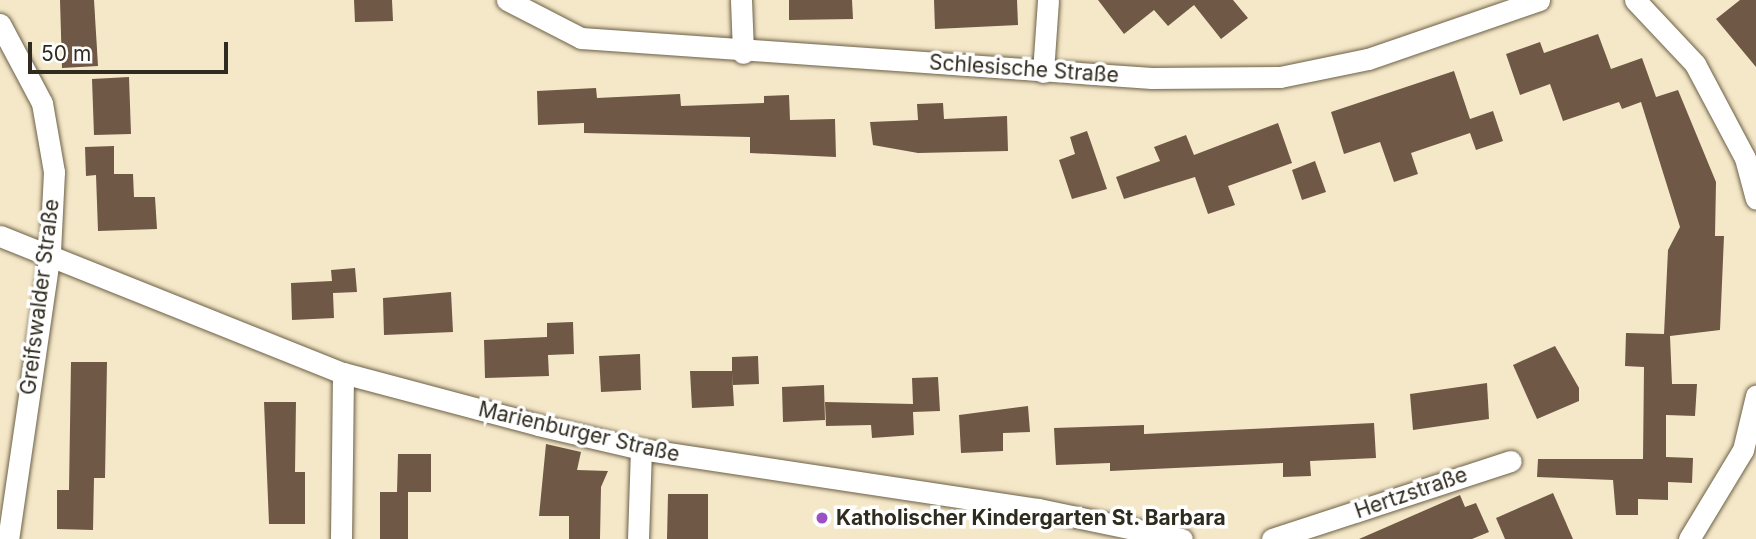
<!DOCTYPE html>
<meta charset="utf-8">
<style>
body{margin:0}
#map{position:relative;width:1756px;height:539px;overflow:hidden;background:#f5e8c9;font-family:Inter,sans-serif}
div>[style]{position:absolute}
.building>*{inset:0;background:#6f5845}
.roads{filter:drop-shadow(0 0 2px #6c6046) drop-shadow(0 0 2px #6c6046)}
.street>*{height:21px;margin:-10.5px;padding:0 10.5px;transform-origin:10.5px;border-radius:10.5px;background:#fff}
.dots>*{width:19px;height:19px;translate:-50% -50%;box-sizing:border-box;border:4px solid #fff;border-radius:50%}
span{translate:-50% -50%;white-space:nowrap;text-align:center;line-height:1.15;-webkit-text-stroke:7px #fff;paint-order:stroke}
.street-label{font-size:21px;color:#302b1f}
.poi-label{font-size:21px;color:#302b1f;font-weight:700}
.left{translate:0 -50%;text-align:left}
.scale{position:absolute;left:28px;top:42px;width:200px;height:32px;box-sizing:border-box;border:4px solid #302b1f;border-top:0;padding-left:9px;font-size:21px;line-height:24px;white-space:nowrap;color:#302b1f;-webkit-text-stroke:5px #fff;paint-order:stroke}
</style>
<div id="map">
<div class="building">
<div style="clip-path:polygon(60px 0,94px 0,98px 66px,62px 68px)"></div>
<div style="clip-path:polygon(354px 0,392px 0,393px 21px,355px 22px)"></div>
<div style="clip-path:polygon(789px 0,852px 0,853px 19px,789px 20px)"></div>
<div style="clip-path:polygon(934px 0,1017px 0,1018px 25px,935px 29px)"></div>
<div style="clip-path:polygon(1098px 0,1233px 0,1248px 18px,1221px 39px,1194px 5px,1168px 26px,1154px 10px,1124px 34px)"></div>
<div style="clip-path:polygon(1740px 0,1756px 0,1756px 67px,1716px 19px)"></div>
<div style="clip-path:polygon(1598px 34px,1611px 69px,1642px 58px,1656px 97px,1678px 90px,1716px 182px,1715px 236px,1724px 236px,1720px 330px,1670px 336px,1672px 384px,1697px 384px,1695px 416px,1666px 415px,1666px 457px,1693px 458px,1692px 483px,1668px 482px,1668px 500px,1638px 499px,1638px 515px,1616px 515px,1613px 480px,1537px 477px,1538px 459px,1643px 459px,1644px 367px,1625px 366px,1626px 333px,1664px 334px,1668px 250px,1680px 227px,1641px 102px,1622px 109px,1619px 102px,1563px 121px,1550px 84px,1520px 95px,1506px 54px,1540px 42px,1544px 53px)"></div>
<div style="clip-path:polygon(1454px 71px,1470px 119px,1493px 111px,1503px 141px,1476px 150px,1470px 133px,1411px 153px,1418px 174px,1394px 182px,1380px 142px,1344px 154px,1331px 112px)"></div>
<div style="clip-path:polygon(129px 77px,131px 134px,94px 135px,92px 79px)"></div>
<div style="clip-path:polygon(596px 88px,597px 98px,680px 94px,681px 106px,764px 103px,764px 96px,789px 95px,790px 120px,835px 119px,836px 157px,750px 153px,750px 137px,584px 133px,584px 123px,538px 125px,537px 91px)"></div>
<div style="clip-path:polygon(943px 103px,944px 119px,1007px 116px,1008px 151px,918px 153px,873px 145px,870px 122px,918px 120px,917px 104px)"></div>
<div style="clip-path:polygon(1278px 123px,1292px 163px,1228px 186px,1235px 205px,1208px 214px,1195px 177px,1124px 199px,1116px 177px,1160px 161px,1154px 147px,1186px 135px,1194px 155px)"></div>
<div style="clip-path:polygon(1087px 131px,1107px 189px,1072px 199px,1059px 160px,1075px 154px,1070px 137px)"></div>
<div style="clip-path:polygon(114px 146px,114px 174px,133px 174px,134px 197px,155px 197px,157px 229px,98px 231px,96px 175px,86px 176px,85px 147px)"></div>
<div style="clip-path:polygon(1315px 161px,1326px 192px,1302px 200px,1292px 170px)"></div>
<div style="clip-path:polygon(355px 268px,357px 292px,333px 293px,334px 318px,292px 320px,291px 283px,332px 281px,331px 270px)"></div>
<div style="clip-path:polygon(451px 292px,453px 332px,384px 335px,383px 298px)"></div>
<div style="clip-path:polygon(573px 322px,574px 354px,548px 355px,549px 376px,485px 378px,484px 340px,547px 337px,547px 323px)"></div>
<div style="clip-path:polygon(1555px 346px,1579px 388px,1579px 401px,1537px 419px,1513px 365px)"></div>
<div style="clip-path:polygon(640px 354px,641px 390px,601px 392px,599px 356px)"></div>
<div style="clip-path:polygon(758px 356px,759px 384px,733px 385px,732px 372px,734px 406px,692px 408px,690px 371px,732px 371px,732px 357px)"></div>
<div style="clip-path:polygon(71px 362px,107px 362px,105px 478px,94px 478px,93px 530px,57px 529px,57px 490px,69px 490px)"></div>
<div style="clip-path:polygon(938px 377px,940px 411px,913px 412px,914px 435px,872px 438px,871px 425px,826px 426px,825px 402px,913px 404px,912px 378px)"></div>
<div style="clip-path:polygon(1487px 383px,1489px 419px,1413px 430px,1410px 394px)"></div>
<div style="clip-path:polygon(824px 385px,825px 420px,783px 422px,782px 387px)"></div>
<div style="clip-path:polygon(264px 402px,296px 402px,295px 472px,305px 472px,305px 524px,269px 524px)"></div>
<div style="clip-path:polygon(1028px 406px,1030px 432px,1003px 433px,1003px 451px,961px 453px,959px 415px)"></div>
<div style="clip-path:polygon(1374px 423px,1376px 458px,1310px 461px,1311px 476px,1283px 477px,1283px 463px,1110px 471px,1110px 463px,1056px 465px,1054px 428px,1144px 425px,1144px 434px)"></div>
<div style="clip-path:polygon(546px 444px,581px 452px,577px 470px,608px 471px,601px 487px,600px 539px,569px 539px,569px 516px,539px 516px)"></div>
<div style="clip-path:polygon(398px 454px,431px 454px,431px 492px,408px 492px,408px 539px,380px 539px,380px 492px,397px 492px)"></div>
<div style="clip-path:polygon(1553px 493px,1573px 539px,1505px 539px,1496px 518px)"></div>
<div style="clip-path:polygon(668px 494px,708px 494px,708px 539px,667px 539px)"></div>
<div style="clip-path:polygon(1460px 495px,1465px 507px,1476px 503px,1489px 532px,1472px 539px,1359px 539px)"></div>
</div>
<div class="roads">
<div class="street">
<div style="left:507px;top:0;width:83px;rotate:27.2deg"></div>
<div style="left:581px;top:38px;width:572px;rotate:4.01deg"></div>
<div style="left:1152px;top:78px;width:128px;rotate:-0.4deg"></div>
<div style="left:1280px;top:77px;width:90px;rotate:-11.6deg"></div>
<div style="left:1368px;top:59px;width:181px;rotate:-19deg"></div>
<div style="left:741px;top:0;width:53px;rotate:87.8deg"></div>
<div style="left:1635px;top:0;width:88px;rotate:46.8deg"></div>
<div style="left:1695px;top:64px;width:106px;rotate:62deg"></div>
<div style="left:1745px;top:158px;width:42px;rotate:75deg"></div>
<div style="left:0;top:24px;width:89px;rotate:62deg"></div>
<div style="left:42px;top:103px;width:70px;rotate:80.1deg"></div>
<div style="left:54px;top:172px;width:80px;rotate:92.9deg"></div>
<div style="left:50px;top:252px;width:290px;rotate:98.3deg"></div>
<div style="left:1043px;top:72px;width:72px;rotate:-86deg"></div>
<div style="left:0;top:236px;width:369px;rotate:21.8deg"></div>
<div style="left:343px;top:373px;width:202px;rotate:14.9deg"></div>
<div style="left:538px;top:425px;width:106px;rotate:13.1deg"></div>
<div style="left:641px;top:449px;width:402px;rotate:8.6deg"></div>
<div style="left:1038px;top:509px;width:147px;rotate:11.8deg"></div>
<div style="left:341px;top:539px;width:166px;rotate:-89.3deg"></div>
<div style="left:638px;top:539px;width:90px;rotate:-88.1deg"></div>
<div style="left:1272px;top:539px;width:251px;rotate:-18.1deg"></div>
<div style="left:1689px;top:539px;width:104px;rotate:-58.8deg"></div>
<div style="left:1743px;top:450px;width:56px;rotate:-76.5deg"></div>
</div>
</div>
<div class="dots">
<div style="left:822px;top:518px;background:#9b51c3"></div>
</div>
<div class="street-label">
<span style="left:1024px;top:69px;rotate:4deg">Schlesische Straße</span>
<span style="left:40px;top:297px;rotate:-83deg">Greifswalder Straße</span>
<span style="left:579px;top:432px;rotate:13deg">Marienburger Straße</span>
<span style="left:1411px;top:493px;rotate:-19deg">Hertzstraße</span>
</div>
<div class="poi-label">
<span class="left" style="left:836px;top:518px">Katholischer Kindergarten St. Barbara</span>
</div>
<div class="scale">50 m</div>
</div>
